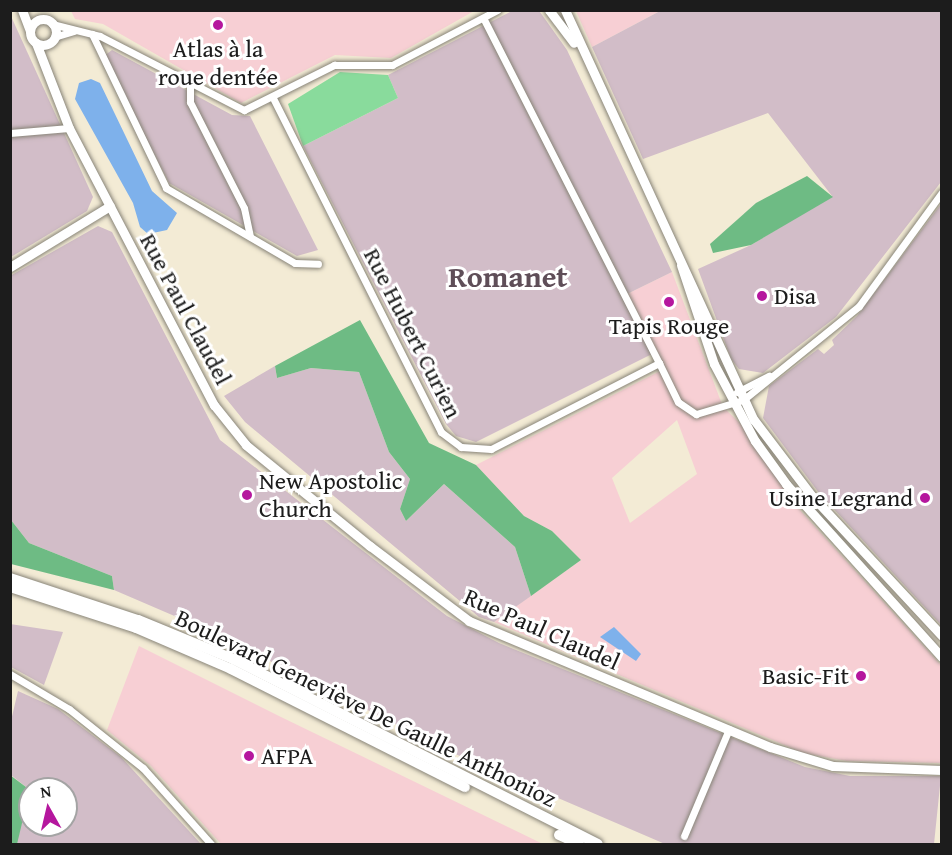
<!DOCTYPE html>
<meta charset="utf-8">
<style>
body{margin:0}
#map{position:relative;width:952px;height:855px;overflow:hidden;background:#f3ebd5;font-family:"Gentium Book Plus",serif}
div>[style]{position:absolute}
.built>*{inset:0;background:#f7cfd4}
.industrial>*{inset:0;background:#d2bdc8}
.green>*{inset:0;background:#89db9c}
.forest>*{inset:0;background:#6ebb84}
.water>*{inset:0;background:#7eb1eb}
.roads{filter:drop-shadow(0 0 2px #888478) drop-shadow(0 0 2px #888478)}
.street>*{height:7px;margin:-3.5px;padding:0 3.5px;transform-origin:3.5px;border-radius:3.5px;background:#fff}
.secondary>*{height:9px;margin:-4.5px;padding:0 4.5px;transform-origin:4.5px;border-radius:4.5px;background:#fff}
.secondary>.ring{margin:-4.5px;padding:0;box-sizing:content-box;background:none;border:9px solid #fff;border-radius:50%}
.primary>*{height:10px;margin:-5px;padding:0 5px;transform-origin:5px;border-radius:5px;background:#fff}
.dots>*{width:16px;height:16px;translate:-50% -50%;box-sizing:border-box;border:3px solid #fff;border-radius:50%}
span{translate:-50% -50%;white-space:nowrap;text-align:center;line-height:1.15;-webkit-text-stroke:6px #fff;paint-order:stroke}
.poi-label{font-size:24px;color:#1c1c1c}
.left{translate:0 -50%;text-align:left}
.right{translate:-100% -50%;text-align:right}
.street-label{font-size:24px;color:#1c1c1c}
.district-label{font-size:30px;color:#5f4e58;font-weight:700}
.frame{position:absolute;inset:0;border:12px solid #1c1c1c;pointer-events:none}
.north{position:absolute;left:18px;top:777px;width:60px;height:60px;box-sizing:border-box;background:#fff;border:2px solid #a4a4a4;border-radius:50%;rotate:352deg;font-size:16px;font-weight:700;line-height:24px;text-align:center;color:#1c1c1c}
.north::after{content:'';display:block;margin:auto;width:21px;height:27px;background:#b5179e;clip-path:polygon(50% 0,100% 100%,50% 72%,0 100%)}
</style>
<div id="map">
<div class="built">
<div style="clip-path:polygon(71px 11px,474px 11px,391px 58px,335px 55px,241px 103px,103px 24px,75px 19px)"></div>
<div style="clip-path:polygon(576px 11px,660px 11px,592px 47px)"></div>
<div style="clip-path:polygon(evenodd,672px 272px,723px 407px,743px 426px,800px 510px,941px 665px,941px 763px,847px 761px,803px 753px,494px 622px,581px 560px,552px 531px,524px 516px,476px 465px,662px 370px,625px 295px,672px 272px,677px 420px,697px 474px,630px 523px,612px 478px,677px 420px)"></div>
<div style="clip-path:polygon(139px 646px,281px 717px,543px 844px,221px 844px,151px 766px,107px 730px)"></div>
</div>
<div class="industrial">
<div style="clip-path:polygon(512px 11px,540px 12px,567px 50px,672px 272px,625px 295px,654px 353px,476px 442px,456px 436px,446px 424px,303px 146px,398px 98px,388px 75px)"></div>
<div style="clip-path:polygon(660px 11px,941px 11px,941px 182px,836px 317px,763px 373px,739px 369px,731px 359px,698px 269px,751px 245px,832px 196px,768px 113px,643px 159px,592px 47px)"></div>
<div style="clip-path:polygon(10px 14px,93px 197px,87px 211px,11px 257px)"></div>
<div style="clip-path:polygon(112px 50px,232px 115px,250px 116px,318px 250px,297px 256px,169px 183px,104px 56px)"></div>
<div style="clip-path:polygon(941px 204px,941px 625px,819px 493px,763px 418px,769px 386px,818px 349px,824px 354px,834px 345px,832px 340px,857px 316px)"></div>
<div style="clip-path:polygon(98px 226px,112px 232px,220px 440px,447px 616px,499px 643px,805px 767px,850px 776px,941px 776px,934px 844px,665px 844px,453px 753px,214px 633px,114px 590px,112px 576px,29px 543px,11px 520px,10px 276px)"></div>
<div style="clip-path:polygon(275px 366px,277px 378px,311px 368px,359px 372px,389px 452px,410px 479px,400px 509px,406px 521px,444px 484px,515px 547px,531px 596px,494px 622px,479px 617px,245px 422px,224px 396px)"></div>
<div style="clip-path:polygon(10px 624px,63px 632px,44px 685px,11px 667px)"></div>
<div style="clip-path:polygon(18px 691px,58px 709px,121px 757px,201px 844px,16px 844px,30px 791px,30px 825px,66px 825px,66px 789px,30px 790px,11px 775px,10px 725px)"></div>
</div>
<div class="green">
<div style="clip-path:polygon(340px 72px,388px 75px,398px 98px,303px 146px,288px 104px)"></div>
</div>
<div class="forest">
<div style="clip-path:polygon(807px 176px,833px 197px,751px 245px,713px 253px,710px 244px,756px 203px)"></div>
<div style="clip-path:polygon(360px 320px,429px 443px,476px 465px,524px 516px,552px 531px,581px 560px,531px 596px,515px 547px,444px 484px,406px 521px,400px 509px,410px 479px,389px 452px,359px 372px,311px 368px,277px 378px,275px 366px)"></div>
<div style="clip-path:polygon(11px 520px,29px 543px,112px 576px,114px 590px,11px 564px)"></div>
<div style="clip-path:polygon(10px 775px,30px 790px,17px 844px,11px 844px)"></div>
</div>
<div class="water">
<div style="clip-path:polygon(91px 79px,100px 83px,152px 191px,177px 213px,167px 230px,148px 234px,140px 227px,133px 203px,75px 99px,79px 83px)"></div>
<div style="clip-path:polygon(614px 627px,641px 654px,636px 661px,600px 637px)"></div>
</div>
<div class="roads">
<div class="street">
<div style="left:52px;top:24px;width:49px;rotate:14deg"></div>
<div style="left:100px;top:36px;width:162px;rotate:27.2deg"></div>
<div style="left:244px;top:110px;width:101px;rotate:-26.6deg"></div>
<div style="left:334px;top:65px;width:58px"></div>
<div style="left:392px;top:65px;width:119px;rotate:-27.6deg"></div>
<div style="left:92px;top:34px;width:171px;rotate:64.3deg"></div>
<div style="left:166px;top:188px;width:149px;rotate:30.2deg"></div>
<div style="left:295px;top:263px;width:23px;rotate:2deg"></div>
<div style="left:54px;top:37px;width:21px;rotate:-17deg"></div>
<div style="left:190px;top:84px;width:18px;rotate:90deg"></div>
<div style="left:190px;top:102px;width:119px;rotate:63deg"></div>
<div style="left:244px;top:208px;width:29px;rotate:78deg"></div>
<div style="left:273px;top:98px;width:374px;rotate:63.3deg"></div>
<div style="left:441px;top:432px;width:25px;rotate:37deg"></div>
<div style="left:461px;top:447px;width:30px;rotate:4deg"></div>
<div style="left:491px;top:449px;width:189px;rotate:-27.1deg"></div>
<div style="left:659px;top:363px;width:387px;rotate:-117deg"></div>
<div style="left:10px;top:133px;width:59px;rotate:-4.8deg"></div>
<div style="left:659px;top:363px;width:43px;rotate:64deg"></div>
<div style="left:678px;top:402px;width:22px;rotate:34deg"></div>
<div style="left:696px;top:414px;width:49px;rotate:-16.6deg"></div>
<div style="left:743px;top:400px;width:149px;rotate:-39deg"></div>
<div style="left:859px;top:306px;width:141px;rotate:-53.9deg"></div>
<div style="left:737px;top:392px;width:36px;rotate:-27deg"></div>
<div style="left:10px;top:674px;width:69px;rotate:30.7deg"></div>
<div style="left:69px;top:709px;width:95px;rotate:38.6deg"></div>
<div style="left:143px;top:768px;width:102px;rotate:48.2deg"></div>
<div style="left:684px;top:836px;width:116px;rotate:-67.2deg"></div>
</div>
<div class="secondary">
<div style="left:22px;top:10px;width:22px;rotate:69deg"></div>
<div style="left:549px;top:10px;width:41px;rotate:52.9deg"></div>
<div style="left:565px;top:10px;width:451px;rotate:65.3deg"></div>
<div style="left:754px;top:420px;width:96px;rotate:52.7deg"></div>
<div style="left:812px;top:496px;width:191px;rotate:47.1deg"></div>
<div class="ring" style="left:30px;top:19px;width:17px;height:17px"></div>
<div style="left:36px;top:43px;width:91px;rotate:68.8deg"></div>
<div style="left:69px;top:128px;width:313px;rotate:62.4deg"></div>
<div style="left:214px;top:405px;width:51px;rotate:51.3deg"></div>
<div style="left:246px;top:445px;width:160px;rotate:39.2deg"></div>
<div style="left:370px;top:546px;width:124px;rotate:37.1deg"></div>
<div style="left:469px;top:621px;width:326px;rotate:22.7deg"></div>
<div style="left:770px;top:747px;width:66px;rotate:16.8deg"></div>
<div style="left:833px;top:766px;width:109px;rotate:2.1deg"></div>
<div style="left:681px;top:265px;width:104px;rotate:71.6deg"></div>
<div style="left:714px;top:364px;width:87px;rotate:62deg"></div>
<div style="left:755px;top:441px;width:53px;rotate:54.2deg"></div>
<div style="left:786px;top:484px;width:233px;rotate:48deg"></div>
<div style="left:10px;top:267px;width:117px;rotate:-31.4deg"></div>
</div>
<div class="primary">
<div style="left:10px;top:578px;width:135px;rotate:18.2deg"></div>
<div style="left:138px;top:620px;width:103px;rotate:22.3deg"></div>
<div style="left:233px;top:659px;width:409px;rotate:26.9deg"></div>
<div style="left:10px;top:587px;width:133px;rotate:18deg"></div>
<div style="left:136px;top:628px;width:103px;rotate:23.3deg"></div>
<div style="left:231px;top:669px;width:262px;rotate:26.8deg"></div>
<div style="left:559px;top:835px;width:22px;rotate:24deg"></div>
</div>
</div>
<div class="dots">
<div style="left:218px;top:25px;background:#b5179e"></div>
<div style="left:762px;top:296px;background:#b5179e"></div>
<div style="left:669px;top:302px;background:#b5179e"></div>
<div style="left:247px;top:495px;background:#b5179e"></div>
<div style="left:925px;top:498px;background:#b5179e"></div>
<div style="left:861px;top:676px;background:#b5179e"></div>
<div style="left:249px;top:756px;background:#b5179e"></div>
</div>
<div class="poi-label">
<span style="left:218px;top:63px">Atlas à la<br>roue dentée</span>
<span class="left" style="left:774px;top:296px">Disa</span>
<span style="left:669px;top:326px">Tapis Rouge</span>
<span class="left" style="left:259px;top:495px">New Apostolic<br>Church</span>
<span class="right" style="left:913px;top:498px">Usine Legrand</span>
<span class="right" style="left:849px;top:676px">Basic-Fit</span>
<span class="left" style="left:261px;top:756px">AFPA</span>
</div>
<div class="street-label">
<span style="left:186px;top:309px;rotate:62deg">Rue Paul Claudel</span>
<span style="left:413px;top:333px;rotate:63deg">Rue Hubert Curien</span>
<span style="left:542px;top:629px;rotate:24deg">Rue Paul Claudel</span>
<span style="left:366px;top:708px;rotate:26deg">Boulevard Geneviève De Gaulle Anthonioz</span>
</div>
<div class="district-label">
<span style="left:508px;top:276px">Romanet</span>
</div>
<div class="frame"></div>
<div class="north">N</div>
</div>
